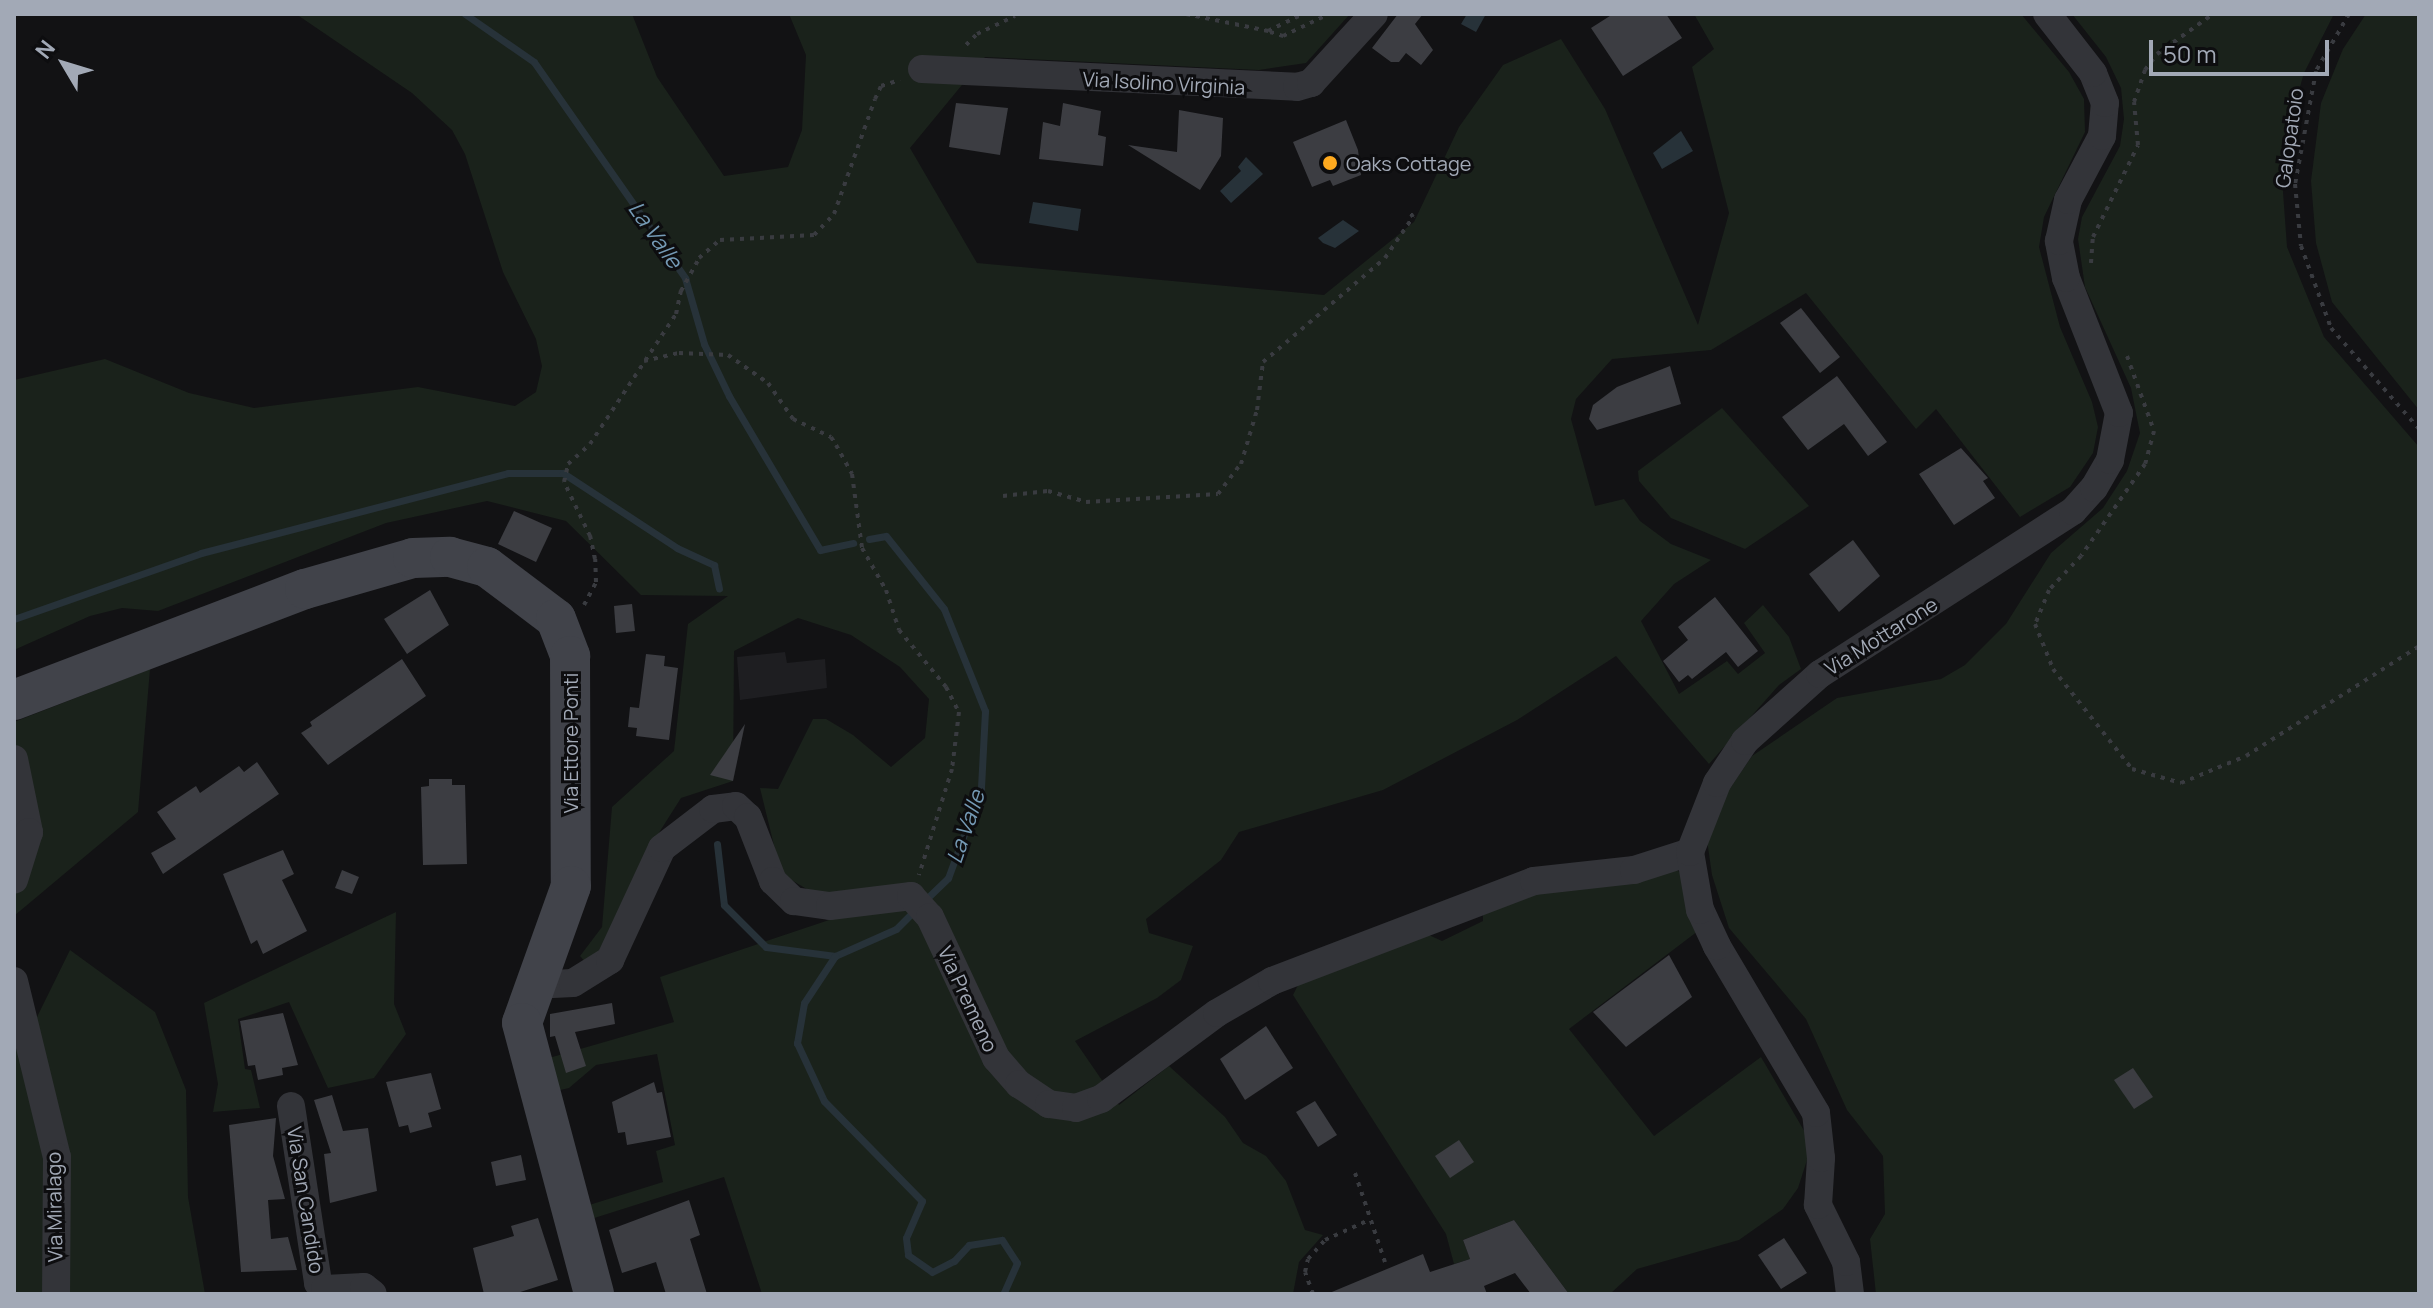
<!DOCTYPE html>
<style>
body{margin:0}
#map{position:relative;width:2433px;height:1308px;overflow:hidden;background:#121214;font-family:Manrope,sans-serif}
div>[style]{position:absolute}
.built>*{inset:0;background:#1e1e21}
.green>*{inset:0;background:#1a221b}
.water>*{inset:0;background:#273239}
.stream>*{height:7px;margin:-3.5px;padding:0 3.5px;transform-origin:3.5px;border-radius:3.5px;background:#273239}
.building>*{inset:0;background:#3c3d42}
.path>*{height:4px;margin-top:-2px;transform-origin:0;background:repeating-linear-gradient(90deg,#393b40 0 4px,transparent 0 10px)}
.street>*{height:28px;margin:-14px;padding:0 14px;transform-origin:14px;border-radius:14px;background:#333439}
.secondary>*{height:40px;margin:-20px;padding:0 20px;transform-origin:20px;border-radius:20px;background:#41434a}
.dots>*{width:22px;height:22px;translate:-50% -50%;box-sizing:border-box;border:4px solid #0d0d0f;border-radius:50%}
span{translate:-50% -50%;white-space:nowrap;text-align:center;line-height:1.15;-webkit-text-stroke:6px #0d0d0f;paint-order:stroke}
.street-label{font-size:20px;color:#a2a9b6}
.poi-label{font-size:20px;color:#a2a9b6}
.left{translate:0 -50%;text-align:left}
.water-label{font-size:22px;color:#759ab5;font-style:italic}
.frame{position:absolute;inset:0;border:16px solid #a2a9b6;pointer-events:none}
.north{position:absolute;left:24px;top:24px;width:80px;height:80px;-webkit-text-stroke:6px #0d0d0f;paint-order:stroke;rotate:308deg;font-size:22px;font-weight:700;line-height:32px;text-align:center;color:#a2a9b6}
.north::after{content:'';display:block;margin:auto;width:28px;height:36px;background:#a2a9b6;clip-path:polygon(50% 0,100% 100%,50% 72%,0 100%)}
.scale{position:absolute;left:2149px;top:40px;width:180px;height:36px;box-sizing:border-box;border:4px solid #a2a9b6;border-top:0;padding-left:10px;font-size:24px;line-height:28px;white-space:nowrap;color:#a2a9b6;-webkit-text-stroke:6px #0d0d0f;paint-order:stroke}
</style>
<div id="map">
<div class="built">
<div style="clip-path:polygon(785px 652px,787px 663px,825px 659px,827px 688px,740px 700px,737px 657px)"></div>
</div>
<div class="green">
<div style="clip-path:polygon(296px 14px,632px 14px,657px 77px,724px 176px,788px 167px,802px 130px,806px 55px,789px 14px,1350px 14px,1306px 63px,1259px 70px,985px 57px,910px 148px,977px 263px,1324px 295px,1414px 222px,1459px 127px,1503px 65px,1561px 39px,1605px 109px,1698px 325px,1729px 213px,1692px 67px,1714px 49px,1694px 14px,2021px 14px,2069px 72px,2084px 99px,2085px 132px,2044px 217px,2039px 247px,2060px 327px,2092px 402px,2098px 427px,2093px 453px,2070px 487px,2020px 517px,1936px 409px,1916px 429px,1806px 293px,1711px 350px,1612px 359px,1576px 399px,1571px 419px,1595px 506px,1624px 499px,1640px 521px,1671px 544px,1711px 560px,1674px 584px,1641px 621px,1679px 694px,1727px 661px,1738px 674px,1765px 653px,1744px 623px,1763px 605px,1789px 637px,1801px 669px,1779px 685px,1709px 764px,1616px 656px,1517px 720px,1383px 790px,1239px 832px,1221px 860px,1146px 919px,1149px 933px,1193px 946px,1181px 980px,1157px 998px,1075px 1041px,1119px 1105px,1169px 1066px,1225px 1117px,1243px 1143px,1266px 1156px,1286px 1181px,1305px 1230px,1323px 1235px,1299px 1262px,1293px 1294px,762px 1294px,724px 1177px,588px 1220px,586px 1206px,663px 1182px,656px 1151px,675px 1145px,657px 1054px,596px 1065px,569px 1088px,551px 1092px,542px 1060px,674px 1022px,660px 977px,832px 919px,817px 895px,781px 874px,760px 788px,778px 789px,813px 719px,826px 719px,853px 735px,891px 767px,925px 738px,929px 699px,900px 667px,851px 635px,798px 618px,734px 651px,733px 781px,681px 798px,648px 850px,604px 949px,587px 964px,580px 956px,602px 927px,612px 807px,674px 751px,688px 624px,728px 596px,641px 595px,566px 521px,487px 501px,386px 523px,158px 611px,122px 608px,90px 616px,14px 650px,14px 380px,105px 359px,189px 393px,254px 408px,418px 387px,515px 406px,536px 392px,542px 366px,536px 339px,503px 272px,465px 154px,452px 130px,412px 93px)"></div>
<div style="clip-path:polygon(2072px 14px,2334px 14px,2304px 73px,2288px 128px,2282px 178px,2287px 247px,2324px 337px,2419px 447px,2419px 1294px,1876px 1294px,1870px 1239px,1885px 1214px,1883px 1156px,1847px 1110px,1806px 1019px,1729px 928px,1712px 875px,1707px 840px,1722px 800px,1752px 756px,1837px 698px,1941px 679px,1965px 665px,2006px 624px,2051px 553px,2103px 508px,2127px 471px,2140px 433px,2131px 388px,2085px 287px,2078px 239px,2082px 217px,2120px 146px,2124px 119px,2121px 88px,2106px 57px)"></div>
<div style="clip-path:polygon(2366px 14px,2419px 14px,2419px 410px,2332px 302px,2316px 243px,2311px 181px,2321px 103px,2343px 49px)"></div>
<div style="clip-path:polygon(1722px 408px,1809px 506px,1745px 549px,1671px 518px,1639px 481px,1638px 471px)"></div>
<div style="clip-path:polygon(150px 669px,138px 812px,14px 916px,14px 722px)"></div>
<div style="clip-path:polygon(1670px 867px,1682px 873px,1698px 931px,1569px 1029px,1654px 1136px,1761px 1057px,1806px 1134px,1808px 1157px,1798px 1188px,1783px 1209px,1739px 1240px,1637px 1269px,1610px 1294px,1569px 1294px,1514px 1220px,1463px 1240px,1470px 1259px,1454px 1264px,1446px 1234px,1293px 995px,1300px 981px,1420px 931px,1442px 941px,1483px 921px,1483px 915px,1547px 888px)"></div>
<div style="clip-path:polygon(396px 912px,394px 1004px,406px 1034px,374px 1078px,328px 1088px,289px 1002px,238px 1019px,245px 1069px,251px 1070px,260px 1108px,213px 1112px,218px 1084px,204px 1003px)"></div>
<div style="clip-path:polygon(70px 950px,155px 1012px,186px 1090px,188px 1197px,205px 1294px,14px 1294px,14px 1024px,37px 1017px)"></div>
</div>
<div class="water">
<div style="clip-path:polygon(1467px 14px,1486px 14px,1476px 32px,1461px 24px)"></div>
<div style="clip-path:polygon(1681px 131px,1693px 151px,1662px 169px,1653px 153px)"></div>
<div style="clip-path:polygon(1246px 157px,1263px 174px,1231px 203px,1220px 191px,1241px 171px,1238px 167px)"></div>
<div style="clip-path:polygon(1033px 202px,1081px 209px,1078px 231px,1029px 223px)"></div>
<div style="clip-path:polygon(1343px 220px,1359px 231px,1335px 248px,1323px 243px,1318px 238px)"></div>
</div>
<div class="stream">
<div style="left:465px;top:14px;width:84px;rotate:34.8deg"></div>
<div style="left:534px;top:62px;width:264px;rotate:55deg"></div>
<div style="left:685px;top:278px;width:69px;rotate:73.9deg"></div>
<div style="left:704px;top:344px;width:58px;rotate:64.3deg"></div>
<div style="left:729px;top:396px;width:179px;rotate:59.4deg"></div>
<div style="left:820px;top:550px;width:34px;rotate:-12deg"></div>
<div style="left:869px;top:539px;width:17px;rotate:-10deg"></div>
<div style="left:886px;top:536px;width:93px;rotate:51.5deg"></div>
<div style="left:944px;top:609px;width:110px;rotate:68.1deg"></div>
<div style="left:985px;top:711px;width:77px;rotate:93deg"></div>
<div style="left:981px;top:788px;width:96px;rotate:110.1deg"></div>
<div style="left:948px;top:878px;width:35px;rotate:136deg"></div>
<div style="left:14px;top:619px;width:198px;rotate:-19.4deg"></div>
<div style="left:201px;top:553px;width:317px;rotate:-14.6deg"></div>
<div style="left:508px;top:473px;width:55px"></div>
<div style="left:563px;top:473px;width:136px;rotate:33.3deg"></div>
<div style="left:677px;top:548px;width:41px;rotate:24.7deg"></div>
<div style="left:714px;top:565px;width:24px;rotate:78deg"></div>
<div style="left:717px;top:844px;width:61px;rotate:83.5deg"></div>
<div style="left:724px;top:905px;width:59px;rotate:45deg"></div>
<div style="left:766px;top:947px;width:70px;rotate:7.4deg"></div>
<div style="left:914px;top:911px;width:25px;rotate:135deg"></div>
<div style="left:896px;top:929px;width:67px;rotate:156.1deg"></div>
<div style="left:835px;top:956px;width:56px;rotate:123.4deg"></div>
<div style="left:804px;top:1003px;width:41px;rotate:99.9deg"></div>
<div style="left:797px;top:1043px;width:64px;rotate:65deg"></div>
<div style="left:824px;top:1101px;width:140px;rotate:45.6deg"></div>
<div style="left:922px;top:1201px;width:40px;rotate:113.4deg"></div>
<div style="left:906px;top:1238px;width:17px;rotate:83deg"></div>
<div style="left:908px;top:1255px;width:29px;rotate:35deg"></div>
<div style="left:932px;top:1272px;width:25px;rotate:-27deg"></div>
<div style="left:954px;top:1261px;width:22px;rotate:-47deg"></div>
<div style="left:969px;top:1245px;width:33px;rotate:-9deg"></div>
<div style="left:1002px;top:1240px;width:27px;rotate:57deg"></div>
<div style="left:1017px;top:1263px;width:34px;rotate:114deg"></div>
</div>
<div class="building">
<div style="clip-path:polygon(1398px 14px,1423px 14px,1415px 24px,1433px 50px,1421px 65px,1406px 53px,1399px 62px,1391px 62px,1372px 48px)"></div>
<div style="clip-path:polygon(1613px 14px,1666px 14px,1682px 38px,1623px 76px,1591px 28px)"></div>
<div style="clip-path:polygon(956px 103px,1008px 108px,1000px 155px,949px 147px)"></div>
<div style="clip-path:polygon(1063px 103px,1101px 111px,1098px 135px,1106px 137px,1103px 166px,1039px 159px,1043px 122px,1060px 126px)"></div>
<div style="clip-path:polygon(1179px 110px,1223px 118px,1221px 156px,1200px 190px,1128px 145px,1177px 152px)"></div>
<div style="clip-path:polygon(1346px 120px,1358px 150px,1361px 175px,1333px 186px,1330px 180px,1312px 187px,1293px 142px)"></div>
<div style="clip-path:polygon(1801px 308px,1840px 357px,1820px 373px,1780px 323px)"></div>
<div style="clip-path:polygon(1670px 366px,1681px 404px,1597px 430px,1589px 419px,1593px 405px,1617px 387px)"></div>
<div style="clip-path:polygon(1837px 376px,1887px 442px,1868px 456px,1844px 424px,1808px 450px,1782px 417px)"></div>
<div style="clip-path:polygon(1961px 448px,1988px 478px,1983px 481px,1995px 498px,1954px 525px,1919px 474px)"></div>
<div style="clip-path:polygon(514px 511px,552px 528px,536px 562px,498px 544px)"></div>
<div style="clip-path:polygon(1853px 540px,1880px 576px,1839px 612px,1809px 574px)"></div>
<div style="clip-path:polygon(430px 590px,449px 625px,407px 654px,384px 619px)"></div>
<div style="clip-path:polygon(1715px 597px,1758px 651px,1738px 667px,1726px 652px,1692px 679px,1688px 675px,1679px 682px,1663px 661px,1688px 640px,1678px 627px)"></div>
<div style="clip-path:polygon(632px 604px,635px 631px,616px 633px,614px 606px)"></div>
<div style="clip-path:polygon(646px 654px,665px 656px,664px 666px,678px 668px,669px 740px,636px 736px,637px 728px,628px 727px,630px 707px,639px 708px)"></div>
<div style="clip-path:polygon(402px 659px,426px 696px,328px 765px,301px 733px,312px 726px,310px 722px)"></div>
<div style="clip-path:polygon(745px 724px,733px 781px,710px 775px)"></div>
<div style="clip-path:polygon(257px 762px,279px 794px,163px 874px,151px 853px,176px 839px,157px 812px,196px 786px,200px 793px,239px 766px,244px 772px)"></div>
<div style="clip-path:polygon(429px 779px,452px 779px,452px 785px,465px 785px,467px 864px,423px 865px,421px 787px,429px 786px)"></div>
<div style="clip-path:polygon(283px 850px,294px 874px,282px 880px,307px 931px,263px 954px,257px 940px,251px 944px,223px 874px)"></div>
<div style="clip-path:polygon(342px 870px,359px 877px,352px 894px,335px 888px)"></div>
<div style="clip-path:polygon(1669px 955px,1692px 997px,1626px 1047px,1593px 1012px)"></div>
<div style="clip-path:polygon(612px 1003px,615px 1024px,575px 1032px,586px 1066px,566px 1073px,555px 1036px,550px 1037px,550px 1014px)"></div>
<div style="clip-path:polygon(283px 1013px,298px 1065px,282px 1068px,283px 1075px,258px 1080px,255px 1065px,248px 1066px,240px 1021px)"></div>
<div style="clip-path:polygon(1266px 1026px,1293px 1068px,1245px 1100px,1220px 1059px)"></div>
<div style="clip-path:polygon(2133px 1068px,2153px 1097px,2134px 1109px,2114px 1080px)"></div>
<div style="clip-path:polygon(431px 1073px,441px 1109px,428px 1113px,432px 1127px,410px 1133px,408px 1125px,399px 1127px,386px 1082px)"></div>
<div style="clip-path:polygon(654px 1082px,657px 1093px,662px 1092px,671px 1137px,627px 1145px,625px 1132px,618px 1133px,612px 1102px)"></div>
<div style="clip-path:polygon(332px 1095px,343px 1131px,368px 1128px,377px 1191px,330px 1203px,324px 1154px,331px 1153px,314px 1100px)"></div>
<div style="clip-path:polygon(1315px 1101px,1337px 1135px,1318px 1147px,1296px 1112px)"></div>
<div style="clip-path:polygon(276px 1118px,273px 1156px,285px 1199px,268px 1200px,271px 1239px,288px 1237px,297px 1270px,241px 1272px,229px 1125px)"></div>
<div style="clip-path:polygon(1459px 1140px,1474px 1162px,1450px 1178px,1435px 1156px)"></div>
<div style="clip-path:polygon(521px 1155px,526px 1180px,496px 1186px,491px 1162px)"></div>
<div style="clip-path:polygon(689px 1200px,700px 1235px,690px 1239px,707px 1294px,666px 1294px,656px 1262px,622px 1273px,609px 1230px)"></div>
<div style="clip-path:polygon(538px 1218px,558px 1280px,514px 1294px,484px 1294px,473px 1248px,514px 1236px,511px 1226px)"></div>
<div style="clip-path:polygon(1514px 1220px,1569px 1294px,1531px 1294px,1515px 1273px,1484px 1286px,1487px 1294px,1327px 1294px,1423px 1254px,1430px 1272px,1470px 1259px,1463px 1240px)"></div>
<div style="clip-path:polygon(1784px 1238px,1807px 1273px,1781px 1289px,1758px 1255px)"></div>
</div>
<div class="path">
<div style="left:1007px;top:14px;width:28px"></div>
<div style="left:1186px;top:14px;width:84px;rotate:11.7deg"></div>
<div style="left:1268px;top:31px;width:39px;rotate:-26deg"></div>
<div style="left:2349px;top:14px;width:66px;rotate:120.1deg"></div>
<div style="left:2316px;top:71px;width:115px;rotate:100.5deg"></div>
<div style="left:2295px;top:184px;width:62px;rotate:84.5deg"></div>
<div style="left:2301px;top:246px;width:87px;rotate:69.9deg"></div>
<div style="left:2331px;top:328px;width:134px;rotate:48.9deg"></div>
<div style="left:1270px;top:32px;width:14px;rotate:17deg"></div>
<div style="left:1283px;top:36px;width:51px;rotate:-25.6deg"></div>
<div style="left:966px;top:45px;width:16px;rotate:-45deg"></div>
<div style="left:977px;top:34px;width:42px;rotate:-25.3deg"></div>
<div style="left:2091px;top:263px;width:26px;rotate:-86deg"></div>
<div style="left:2093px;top:237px;width:102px;rotate:-63.9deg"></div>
<div style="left:2138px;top:145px;width:43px;rotate:-95.3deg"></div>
<div style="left:2134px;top:102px;width:34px;rotate:-71deg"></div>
<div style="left:2145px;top:70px;width:20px;rotate:-53deg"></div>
<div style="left:2157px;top:54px;width:69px;rotate:-35.5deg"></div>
<div style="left:2127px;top:356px;width:80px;rotate:70.2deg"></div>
<div style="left:2154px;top:431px;width:34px;rotate:105deg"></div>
<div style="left:2145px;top:464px;width:112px;rotate:124.8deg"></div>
<div style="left:2081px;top:556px;width:47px;rotate:133.3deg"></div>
<div style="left:2049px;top:590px;width:37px;rotate:112deg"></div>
<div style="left:2035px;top:624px;width:48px;rotate:68.2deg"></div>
<div style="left:2053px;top:669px;width:127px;rotate:51.7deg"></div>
<div style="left:2132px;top:769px;width:51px;rotate:15.9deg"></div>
<div style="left:2181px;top:783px;width:70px;rotate:-22.6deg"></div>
<div style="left:2246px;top:756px;width:205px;rotate:-32.4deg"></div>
<div style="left:644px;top:361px;width:36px;rotate:-13deg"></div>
<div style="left:679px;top:353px;width:49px;rotate:2.3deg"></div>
<div style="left:728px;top:355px;width:49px;rotate:35deg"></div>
<div style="left:768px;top:383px;width:44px;rotate:55.2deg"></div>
<div style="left:793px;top:419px;width:42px;rotate:25.3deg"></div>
<div style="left:831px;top:437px;width:9px;rotate:58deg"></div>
<div style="left:836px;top:445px;width:33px;rotate:61deg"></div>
<div style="left:852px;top:474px;width:75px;rotate:82.3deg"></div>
<div style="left:862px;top:548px;width:48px;rotate:60.3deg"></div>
<div style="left:886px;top:590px;width:42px;rotate:72deg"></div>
<div style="left:899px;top:630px;width:74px;rotate:50.5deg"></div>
<div style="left:946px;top:687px;width:28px;rotate:63deg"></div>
<div style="left:959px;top:712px;width:57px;rotate:97deg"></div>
<div style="left:952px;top:769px;width:111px;rotate:107.3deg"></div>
<div style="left:1003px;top:496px;width:45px;rotate:-6.3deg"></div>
<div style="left:1048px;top:491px;width:40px;rotate:16deg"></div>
<div style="left:1086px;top:502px;width:132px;rotate:-3.5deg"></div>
<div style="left:1218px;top:494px;width:38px;rotate:-53deg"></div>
<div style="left:1241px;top:464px;width:56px;rotate:-73.5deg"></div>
<div style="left:1257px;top:410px;width:48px;rotate:-82.9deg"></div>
<div style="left:1263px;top:362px;width:160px;rotate:-40.4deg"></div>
<div style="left:1385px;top:258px;width:50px;rotate:-55.7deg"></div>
<div style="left:1413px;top:217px;width:7px;rotate:-124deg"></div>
<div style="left:584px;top:605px;width:26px;rotate:-62deg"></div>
<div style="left:596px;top:582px;width:23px;rotate:-92deg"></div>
<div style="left:595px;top:559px;width:24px;rotate:-102deg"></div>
<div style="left:590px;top:536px;width:60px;rotate:-115.7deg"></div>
<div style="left:564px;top:482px;width:18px;rotate:-77deg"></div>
<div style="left:568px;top:464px;width:30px;rotate:-42deg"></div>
<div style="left:590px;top:444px;width:156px;rotate:-56.5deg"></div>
<div style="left:676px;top:314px;width:24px;rotate:-78deg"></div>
<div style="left:681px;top:291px;width:38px;rotate:-61deg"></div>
<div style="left:699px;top:258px;width:28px;rotate:-41deg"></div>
<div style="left:720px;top:240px;width:94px;rotate:-3deg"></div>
<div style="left:814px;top:235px;width:29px;rotate:-46deg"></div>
<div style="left:834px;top:214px;width:122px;rotate:-70.4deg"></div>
<div style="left:875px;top:99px;width:14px;rotate:-65deg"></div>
<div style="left:881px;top:86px;width:20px;rotate:-18deg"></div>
<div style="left:1355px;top:1173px;width:94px;rotate:71.4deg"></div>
<div style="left:1313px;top:1294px;width:23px;rotate:-110deg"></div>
<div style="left:1305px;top:1272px;width:13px;rotate:-77deg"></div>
<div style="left:1308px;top:1259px;width:25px;rotate:-48deg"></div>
<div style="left:1325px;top:1240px;width:48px;rotate:-24.4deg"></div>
</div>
<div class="street">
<div style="left:922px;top:69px;width:375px;rotate:2.7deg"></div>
<div style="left:1297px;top:87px;width:15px;rotate:-16deg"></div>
<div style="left:1311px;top:83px;width:93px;rotate:-47.6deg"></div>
<div style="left:14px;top:759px;width:75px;rotate:78.4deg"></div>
<div style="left:29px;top:832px;width:50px;rotate:107.4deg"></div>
<div style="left:14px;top:981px;width:181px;rotate:76.3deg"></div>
<div style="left:57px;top:1157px;width:137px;rotate:90.4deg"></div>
<div style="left:533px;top:985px;width:40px;rotate:-2.9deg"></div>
<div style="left:573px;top:983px;width:44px;rotate:-31.9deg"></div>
<div style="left:610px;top:960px;width:123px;rotate:-65.1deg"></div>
<div style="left:662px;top:848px;width:64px;rotate:-37.4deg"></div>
<div style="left:713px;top:809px;width:23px;rotate:-7deg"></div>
<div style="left:736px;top:806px;width:16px;rotate:43deg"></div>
<div style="left:748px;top:817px;width:69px;rotate:68.7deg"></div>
<div style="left:773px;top:881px;width:29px;rotate:44deg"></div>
<div style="left:794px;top:901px;width:36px;rotate:8deg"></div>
<div style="left:830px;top:906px;width:82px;rotate:-7deg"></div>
<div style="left:911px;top:896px;width:28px;rotate:48deg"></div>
<div style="left:930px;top:917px;width:156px;rotate:64.9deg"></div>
<div style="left:996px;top:1058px;width:35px;rotate:49deg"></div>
<div style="left:1019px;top:1084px;width:36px;rotate:34deg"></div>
<div style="left:1049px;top:1104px;width:27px;rotate:8deg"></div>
<div style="left:1076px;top:1108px;width:27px;rotate:-20deg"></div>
<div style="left:1101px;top:1099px;width:144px;rotate:-36.6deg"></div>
<div style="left:1217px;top:1013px;width:64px;rotate:-30.2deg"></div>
<div style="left:1272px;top:981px;width:280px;rotate:-20.9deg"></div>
<div style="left:1534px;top:881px;width:101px;rotate:-6.3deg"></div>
<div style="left:1634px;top:870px;width:59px;rotate:-17.8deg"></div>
<div style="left:291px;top:1106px;width:179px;rotate:81.3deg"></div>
<div style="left:318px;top:1283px;width:9px;rotate:41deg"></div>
<div style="left:325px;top:1289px;width:39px;rotate:-3deg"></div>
<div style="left:364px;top:1287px;width:11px;rotate:38deg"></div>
<div style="left:1850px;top:1294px;width:32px;rotate:-97deg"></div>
<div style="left:1846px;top:1262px;width:64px;rotate:-116.2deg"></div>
<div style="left:1818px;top:1205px;width:47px;rotate:-86.3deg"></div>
<div style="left:1821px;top:1158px;width:45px;rotate:-96.3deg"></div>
<div style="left:1816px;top:1113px;width:194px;rotate:-120.7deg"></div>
<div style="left:1717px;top:946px;width:40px;rotate:-115deg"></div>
<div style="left:1700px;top:910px;width:59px;rotate:-99.8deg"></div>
<div style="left:1690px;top:852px;width:74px;rotate:-68.6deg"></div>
<div style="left:1717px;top:783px;width:50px;rotate:-56.3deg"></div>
<div style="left:1745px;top:741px;width:101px;rotate:-41.8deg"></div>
<div style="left:1820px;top:674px;width:301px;rotate:-32.8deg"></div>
<div style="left:2073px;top:511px;width:31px;rotate:-48deg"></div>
<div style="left:2094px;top:488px;width:32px;rotate:-60deg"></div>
<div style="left:2110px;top:460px;width:48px;rotate:-79.2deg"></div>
<div style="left:2119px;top:413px;width:145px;rotate:-111.4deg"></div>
<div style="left:2066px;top:278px;width:38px;rotate:-101deg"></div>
<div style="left:2059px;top:241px;width:42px;rotate:-77.6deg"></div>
<div style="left:2068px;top:200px;width:72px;rotate:-62deg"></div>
<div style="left:2102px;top:136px;width:33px;rotate:-85deg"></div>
<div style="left:2105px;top:103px;width:32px;rotate:-112deg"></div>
<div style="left:2093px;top:73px;width:75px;rotate:-127.9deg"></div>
</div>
<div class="secondary">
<div style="left:14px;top:700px;width:311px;rotate:-20.9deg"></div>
<div style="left:305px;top:589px;width:112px;rotate:-16deg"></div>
<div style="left:413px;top:558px;width:37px;rotate:-2deg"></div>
<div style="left:450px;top:557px;width:38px;rotate:15deg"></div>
<div style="left:487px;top:567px;width:86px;rotate:37deg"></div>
<div style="left:556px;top:619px;width:40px;rotate:69deg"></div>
<div style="left:570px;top:656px;width:230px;rotate:89.8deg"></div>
<div style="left:571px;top:886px;width:145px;rotate:109.7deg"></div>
<div style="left:522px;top:1023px;width:280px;rotate:75.1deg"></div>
</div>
<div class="dots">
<div style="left:1330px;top:163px;background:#ffaa1f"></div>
</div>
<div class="street-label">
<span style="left:1164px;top:83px;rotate:3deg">Via Isolino Virginia</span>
<span style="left:2289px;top:138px;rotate:-82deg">Galopatoio</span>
<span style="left:1881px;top:636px;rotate:-32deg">Via Mottarone</span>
<span style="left:570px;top:743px;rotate:-90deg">Via Ettore Ponti</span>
<span style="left:968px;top:999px;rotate:65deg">Via Premeno</span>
<span style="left:306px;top:1200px;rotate:81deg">Via San Candido</span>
<span style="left:54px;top:1207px;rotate:-91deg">Via Miralago</span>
</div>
<div class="poi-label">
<span class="left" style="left:1346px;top:163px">Oaks Cottage</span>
</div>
<div class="water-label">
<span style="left:655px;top:235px;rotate:55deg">La Valle</span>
<span style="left:966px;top:827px;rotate:-71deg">La Valle</span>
</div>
<div class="frame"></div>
<div class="north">N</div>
<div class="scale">50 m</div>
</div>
